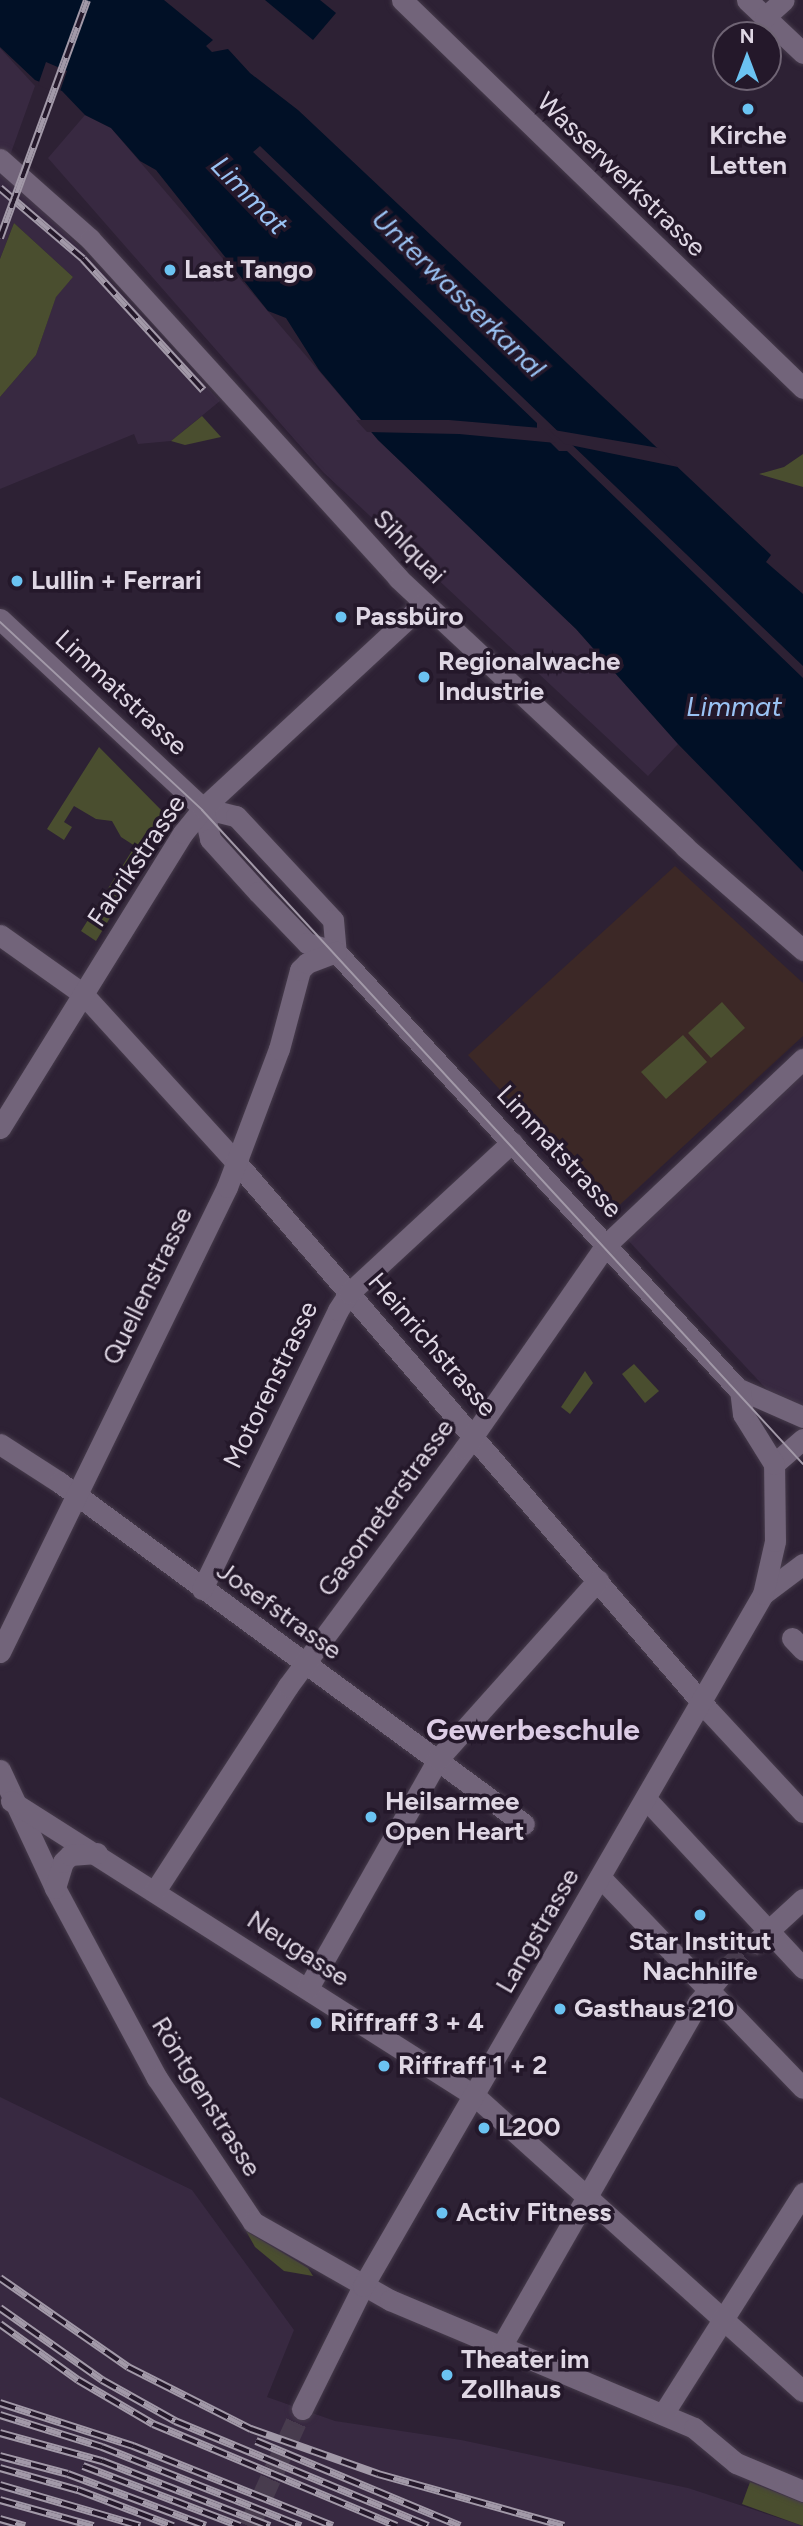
<!DOCTYPE html>
<meta charset="utf-8">
<style>
body{margin:0}
#map{position:relative;width:803px;height:2526px;overflow:hidden;background:#2d2134;font-family:Figtree,sans-serif}
div>[style]{position:absolute}
.built>*{inset:0;background:#382941}
.education>*{inset:0;background:#3c2826}
.green>*{inset:0;background:#4a4e2f}
.water>*{inset:0;background:#011026}
.pier>*{inset:0;background:#2d2134}
.minor-tunnel>*{height:21px;margin-top:-10.5px;transform-origin:0;background:repeating-linear-gradient(90deg,#483c4e 0 21px,transparent 0 31px)}
.roads{filter:drop-shadow(0 0 2px #463b4b) drop-shadow(0 0 2px #463b4b)}
.minor>*{height:21px;margin:-10.5px;padding:0 10.5px;transform-origin:10.5px;border-radius:10.5px;background:#72647a}
.tram>*{height:2px;margin:-1px;padding:0 1px;transform-origin:1px;border-radius:1px;background:#a299a8}
.rail>*{height:8px;margin-top:-4px;transform-origin:0;background:repeating-linear-gradient(90deg,#24182a 0 16px,#a299a8 0 32px);box-sizing:border-box;border-block:2px solid #a299a8}
.dots>*{width:19px;height:19px;translate:-50% -50%;box-sizing:border-box;border:4px solid #24182a;border-radius:50%}
span{translate:-50% -50%;white-space:nowrap;text-align:center;line-height:1.15;-webkit-text-stroke:7px #24182a;paint-order:stroke}
.poi-label{font-size:26px;color:#dfd7e4;font-weight:700}
.left{translate:0 -50%;text-align:left}
.street-label{font-size:26px;color:#dfd7e4}
.water-label{font-size:28px;color:#9ac2f3;font-style:italic}
.quarter-label{font-size:30px;color:#dccce5;font-weight:700}
.north{position:absolute;left:712px;top:21px;width:70px;height:70px;box-sizing:border-box;background:#24182a;border:2px solid #6f6474;border-radius:50%;rotate:0deg;font-size:19px;font-weight:700;line-height:28px;text-align:center;color:#dfd7e4}
.north::after{content:'';display:block;margin:auto;width:24px;height:32px;background:#6bc3f2;clip-path:polygon(50% 0,100% 100%,50% 72%,0 100%)}
</style>
<div id="map">
<div class="built">
<div style="clip-path:polygon(0 48px,35px 86px,3px 175px,50px 215px,220px 401px,171px 441px,138px 444px,134px 434px,0 489px,0 397px,36px 355px,56px 296px,73px 277px,14px 223px,0 259px)"></div>
<div style="clip-path:polygon(85px 115px,111px 128px,378px 440px,576px 629px,678px 744px,648px 776px,323px 472px,48px 158px)"></div>
<div style="clip-path:polygon(803px 1070px,803px 1407px,772px 1395px,625px 1237px)"></div>
<div style="clip-path:polygon(0 2097px,192px 2190px,294px 2330px,267px 2397px,335px 2421px,461px 2440px,688px 2488px,803px 2526px,0 2526px)"></div>
</div>
<div class="education">
<div style="clip-path:polygon(675px 866px,803px 983px,803px 1036px,612px 1212px,468px 1055px)"></div>
</div>
<div class="green">
<div style="clip-path:polygon(14px 223px,73px 277px,56px 297px,36px 355px,0 397px,0 259px)"></div>
<div style="clip-path:polygon(202px 416px,221px 437px,185px 445px,171px 441px)"></div>
<div style="clip-path:polygon(803px 454px,803px 487px,759px 474px,784px 467px)"></div>
<div style="clip-path:polygon(99px 747px,170px 819px,96px 941px,81px 931px,135px 846px,121px 837px,112px 821px,96px 819px,74px 806px,64px 822px,72px 827px,64px 840px,47px 829px)"></div>
<div style="clip-path:polygon(722px 1002px,745px 1028px,711px 1058px,688px 1033px)"></div>
<div style="clip-path:polygon(683px 1035px,707px 1062px,666px 1099px,641px 1072px)"></div>
<div style="clip-path:polygon(634px 1364px,659px 1391px,645px 1403px,622px 1374px)"></div>
<div style="clip-path:polygon(585px 1371px,593px 1383px,570px 1414px,561px 1407px)"></div>
<div style="clip-path:polygon(246px 2231px,308px 2268px,313px 2276px,284px 2271px,255px 2247px)"></div>
<div style="clip-path:polygon(750px 2482px,803px 2503px,803px 2526px,742px 2504px)"></div>
</div>
<div class="water">
<div style="clip-path:polygon(0 0,164px 0,213px 40px,206px 46px,212px 52px,228px 49px,250px 73px,298px 110px,771px 555px,766px 562px,803px 594px,803px 666px,260px 146px,253px 152px,537px 423px,537px 429px,559px 451px,567px 451px,803px 678px,803px 872px,678px 744px,576px 629px,378px 440px,319px 370px,286px 318px,268px 311px,156px 170px,140px 161px,111px 128px,85px 115px,62px 91px,35px 80px,0 47px)"></div>
<div style="clip-path:polygon(265px 0,320px 0,336px 13px,313px 40px)"></div>
</div>
<div class="pier">
<div style="clip-path:polygon(46px 62px,67px 71px,59px 94px,38px 85px)"></div>
<div style="clip-path:polygon(356px 420px,449px 420px,541px 428px,556px 443px,459px 434px,367px 432px)"></div>
<div style="clip-path:polygon(548px 429px,659px 448px,678px 467px,565px 444px)"></div>
</div>
<div class="minor-tunnel">
<div style="left:727px;top:1968px;width:38px;rotate:-42deg"></div>
<div style="left:249px;top:2526px;width:128px;rotate:-65.6deg"></div>
</div>
<div class="roads">
<div class="minor">
<div style="left:402px;top:0;width:558px;rotate:44.06deg"></div>
<div style="left:747px;top:0;width:77px;rotate:43.4deg"></div>
<div style="left:765px;top:17px;width:25px;rotate:-42deg"></div>
<div style="left:0;top:159px;width:120px;rotate:41.6deg"></div>
<div style="left:90px;top:239px;width:458px;rotate:47.7deg"></div>
<div style="left:398px;top:578px;width:393px;rotate:43.1deg"></div>
<div style="left:685px;top:847px;width:157px;rotate:41.1deg"></div>
<div style="left:0;top:619px;width:277px;rotate:43deg"></div>
<div style="left:203px;top:808px;width:34px;rotate:14deg"></div>
<div style="left:236px;top:816px;width:142px;rotate:47deg"></div>
<div style="left:333px;top:920px;width:32px;rotate:85deg"></div>
<div style="left:203px;top:808px;width:32px;rotate:77deg"></div>
<div style="left:210px;top:839px;width:72px;rotate:47.8deg"></div>
<div style="left:258px;top:892px;width:71px;rotate:46.1deg"></div>
<div style="left:307px;top:943px;width:30px;rotate:17deg"></div>
<div style="left:336px;top:952px;width:592px;rotate:47.39deg"></div>
<div style="left:737px;top:1388px;width:72px;rotate:23.7deg"></div>
<div style="left:0;top:935px;width:102px;rotate:35.4deg"></div>
<div style="left:83px;top:994px;width:227px;rotate:47.7deg"></div>
<div style="left:236px;top:1162px;width:725px;rotate:49.25deg"></div>
<div style="left:709px;top:1711px;width:138px;rotate:47.1deg"></div>
<div style="left:0;top:1128px;width:347px;rotate:-58.2deg"></div>
<div style="left:183px;top:833px;width:32px;rotate:-51deg"></div>
<div style="left:203px;top:808px;width:301px;rotate:-42.8deg"></div>
<div style="left:0;top:1444px;width:70px;rotate:32.8deg"></div>
<div style="left:59px;top:1482px;width:577px;rotate:36.33deg"></div>
<div style="left:774px;top:1464px;width:38px;rotate:-41deg"></div>
<div style="left:202px;top:1589px;width:310px;rotate:-64deg"></div>
<div style="left:338px;top:1310px;width:20px;rotate:-57deg"></div>
<div style="left:349px;top:1293px;width:222px;rotate:-42.8deg"></div>
<div style="left:763px;top:1594px;width:50px;rotate:-36.9deg"></div>
<div style="left:792px;top:1638px;width:16px;rotate:47deg"></div>
<div style="left:0;top:1652px;width:517px;rotate:-63.98deg"></div>
<div style="left:227px;top:1187px;width:147px;rotate:-69.4deg"></div>
<div style="left:279px;top:1049px;width:82px;rotate:-75.1deg"></div>
<div style="left:300px;top:970px;width:10px;rotate:-45deg"></div>
<div style="left:307px;top:963px;width:31px;rotate:-21deg"></div>
<div style="left:0;top:1770px;width:130px;rotate:65deg"></div>
<div style="left:55px;top:1888px;width:216px;rotate:61.8deg"></div>
<div style="left:157px;top:2078px;width:173px;rotate:56.3deg"></div>
<div style="left:253px;top:2222px;width:158px;rotate:29.7deg"></div>
<div style="left:390px;top:2300px;width:330px;rotate:22.8deg"></div>
<div style="left:694px;top:2428px;width:55px;rotate:39.8deg"></div>
<div style="left:736px;top:2463px;width:73px;rotate:22.7deg"></div>
<div style="left:646px;top:1799px;width:231px;rotate:47.1deg"></div>
<div style="left:11px;top:1801px;width:550px;rotate:32.45deg"></div>
<div style="left:475px;top:2096px;width:441px;rotate:42deg"></div>
<div style="left:601px;top:1878px;width:291px;rotate:46.1deg"></div>
<div style="left:55px;top:1888px;width:27px;rotate:-73deg"></div>
<div style="left:63px;top:1862px;width:10px;rotate:-45deg"></div>
<div style="left:70px;top:1855px;width:27px;rotate:-4deg"></div>
<div style="left:155px;top:1891px;width:244px;rotate:-57deg"></div>
<div style="left:288px;top:1686px;width:295px;rotate:-53.4deg"></div>
<div style="left:464px;top:1449px;width:249px;rotate:-55.2deg"></div>
<div style="left:606px;top:1245px;width:271px;rotate:-43.4deg"></div>
<div style="left:755px;top:1943px;width:65px;rotate:-42.5deg"></div>
<div style="left:308px;top:1988px;width:263px;rotate:-60.4deg"></div>
<div style="left:438px;top:1759px;width:240px;rotate:-48.2deg"></div>
<div style="left:502px;top:2345px;width:393px;rotate:-60.2deg"></div>
<div style="left:697px;top:2004px;width:47px;rotate:-50.2deg"></div>
<div style="left:302px;top:2409px;width:137px;rotate:-63.6deg"></div>
<div style="left:363px;top:2286px;width:799px;rotate:-59.97deg"></div>
<div style="left:763px;top:1594px;width:54px;rotate:-77.2deg"></div>
<div style="left:775px;top:1541px;width:77px;rotate:-90.7deg"></div>
<div style="left:774px;top:1464px;width:59px;rotate:-121.8deg"></div>
<div style="left:743px;top:1414px;width:24px;rotate:-97deg"></div>
<div style="left:663px;top:2414px;width:262px;rotate:-57.6deg"></div>
</div>
</div>
<div class="tram">
<div style="left:0;top:622px;width:276px;rotate:42.9deg"></div>
<div style="left:202px;top:810px;width:888px;rotate:47.42deg"></div>
</div>
<div class="rail">
<div style="left:0;top:188px;width:109px;rotate:40.5deg"></div>
<div style="left:83px;top:259px;width:178px;rotate:47.5deg"></div>
<div style="left:0;top:238px;width:253px;rotate:-69.9deg"></div>
<div style="left:0;top:2278px;width:156px;rotate:34.8deg"></div>
<div style="left:128px;top:2367px;width:138px;rotate:26.8deg"></div>
<div style="left:251px;top:2429px;width:135px;rotate:19.5deg"></div>
<div style="left:378px;top:2474px;width:193px;rotate:15.6deg"></div>
<div style="left:0;top:2308px;width:125px;rotate:35.2deg"></div>
<div style="left:102px;top:2380px;width:84px;rotate:29.3deg"></div>
<div style="left:175px;top:2421px;width:274px;rotate:22.5deg"></div>
<div style="left:0;top:2324px;width:96px;rotate:35.7deg"></div>
<div style="left:78px;top:2380px;width:87px;rotate:30.4deg"></div>
<div style="left:153px;top:2424px;width:264px;rotate:22.7deg"></div>
<div style="left:0;top:2403px;width:140px;rotate:17.9deg"></div>
<div style="left:133px;top:2446px;width:215px;rotate:21.8deg"></div>
<div style="left:0;top:2415px;width:107px;rotate:17.4deg"></div>
<div style="left:102px;top:2447px;width:214px;rotate:21.7deg"></div>
<div style="left:0;top:2433px;width:106px;rotate:15.4deg"></div>
<div style="left:102px;top:2461px;width:180px;rotate:21.2deg"></div>
<div style="left:256px;top:2441px;width:221px;rotate:22.6deg"></div>
<div style="left:0;top:2456px;width:70px;rotate:14.8deg"></div>
<div style="left:68px;top:2474px;width:147px;rotate:20.6deg"></div>
<div style="left:83px;top:2466px;width:168px;rotate:20.9deg"></div>
<div style="left:0;top:2468px;width:81px;rotate:15.8deg"></div>
<div style="left:78px;top:2490px;width:102px;rotate:20.8deg"></div>
<div style="left:0;top:2485px;width:146px;rotate:16.3deg"></div>
<div style="left:0;top:2500px;width:97px;rotate:15.6deg"></div>
<div style="left:0;top:2519px;width:26px;rotate:16deg"></div>
</div>
<div class="dots">
<div style="left:748px;top:109px;background:#6bc3f2"></div>
<div style="left:170px;top:270px;background:#6bc3f2"></div>
<div style="left:17px;top:581px;background:#6bc3f2"></div>
<div style="left:341px;top:617px;background:#6bc3f2"></div>
<div style="left:424px;top:677px;background:#6bc3f2"></div>
<div style="left:371px;top:1817px;background:#6bc3f2"></div>
<div style="left:700px;top:1915px;background:#6bc3f2"></div>
<div style="left:560px;top:2009px;background:#6bc3f2"></div>
<div style="left:316px;top:2023px;background:#6bc3f2"></div>
<div style="left:384px;top:2066px;background:#6bc3f2"></div>
<div style="left:484px;top:2128px;background:#6bc3f2"></div>
<div style="left:442px;top:2213px;background:#6bc3f2"></div>
<div style="left:447px;top:2375px;background:#6bc3f2"></div>
</div>
<div class="poi-label">
<span style="left:748px;top:151px">Kirche<br>Letten</span>
<span class="left" style="left:184px;top:270px">Last Tango</span>
<span class="left" style="left:31px;top:581px">Lullin + Ferrari</span>
<span class="left" style="left:355px;top:617px">Passbüro</span>
<span class="left" style="left:438px;top:677px">Regionalwache<br>Industrie</span>
<span class="left" style="left:385px;top:1817px">Heilsarmee<br>Open Heart</span>
<span style="left:700px;top:1957px">Star Institut<br>Nachhilfe</span>
<span class="left" style="left:574px;top:2009px">Gasthaus 210</span>
<span class="left" style="left:330px;top:2023px">Riffraff 3 + 4</span>
<span class="left" style="left:398px;top:2066px">Riffraff 1 + 2</span>
<span class="left" style="left:498px;top:2128px">L200</span>
<span class="left" style="left:456px;top:2213px">Activ Fitness</span>
<span class="left" style="left:461px;top:2375px">Theater im<br>Zollhaus</span>
</div>
<div class="street-label">
<span style="left:621px;top:175px;rotate:44deg">Wasserwerkstrasse</span>
<span style="left:409px;top:547px;rotate:46deg">Sihlquai</span>
<span style="left:121px;top:693px;rotate:43deg">Limmatstrasse</span>
<span style="left:137px;top:861px;rotate:-56deg">Fabrikstrasse</span>
<span style="left:559px;top:1152px;rotate:47deg">Limmatstrasse</span>
<span style="left:148px;top:1286px;rotate:-64deg">Quellenstrasse</span>
<span style="left:432px;top:1345px;rotate:49deg">Heinrichstrasse</span>
<span style="left:271px;top:1385px;rotate:-64deg">Motorenstrasse</span>
<span style="left:386px;top:1508px;rotate:-54deg">Gasometerstrasse</span>
<span style="left:279px;top:1611px;rotate:36deg">Josefstrasse</span>
<span style="left:538px;top:1931px;rotate:-60deg">Langstrasse</span>
<span style="left:298px;top:1949px;rotate:33deg">Neugasse</span>
<span style="left:206px;top:2097px;rotate:58deg">Röntgenstrasse</span>
</div>
<div class="water-label">
<span style="left:250px;top:195px;rotate:46deg">Limmat</span>
<span style="left:459px;top:293px;rotate:44deg">Unterwasserkanal</span>
<span style="left:734px;top:706px">Limmat</span>
</div>
<div class="quarter-label">
<span style="left:533px;top:1730px">Gewerbeschule</span>
</div>
<div class="north">N</div>
</div>
